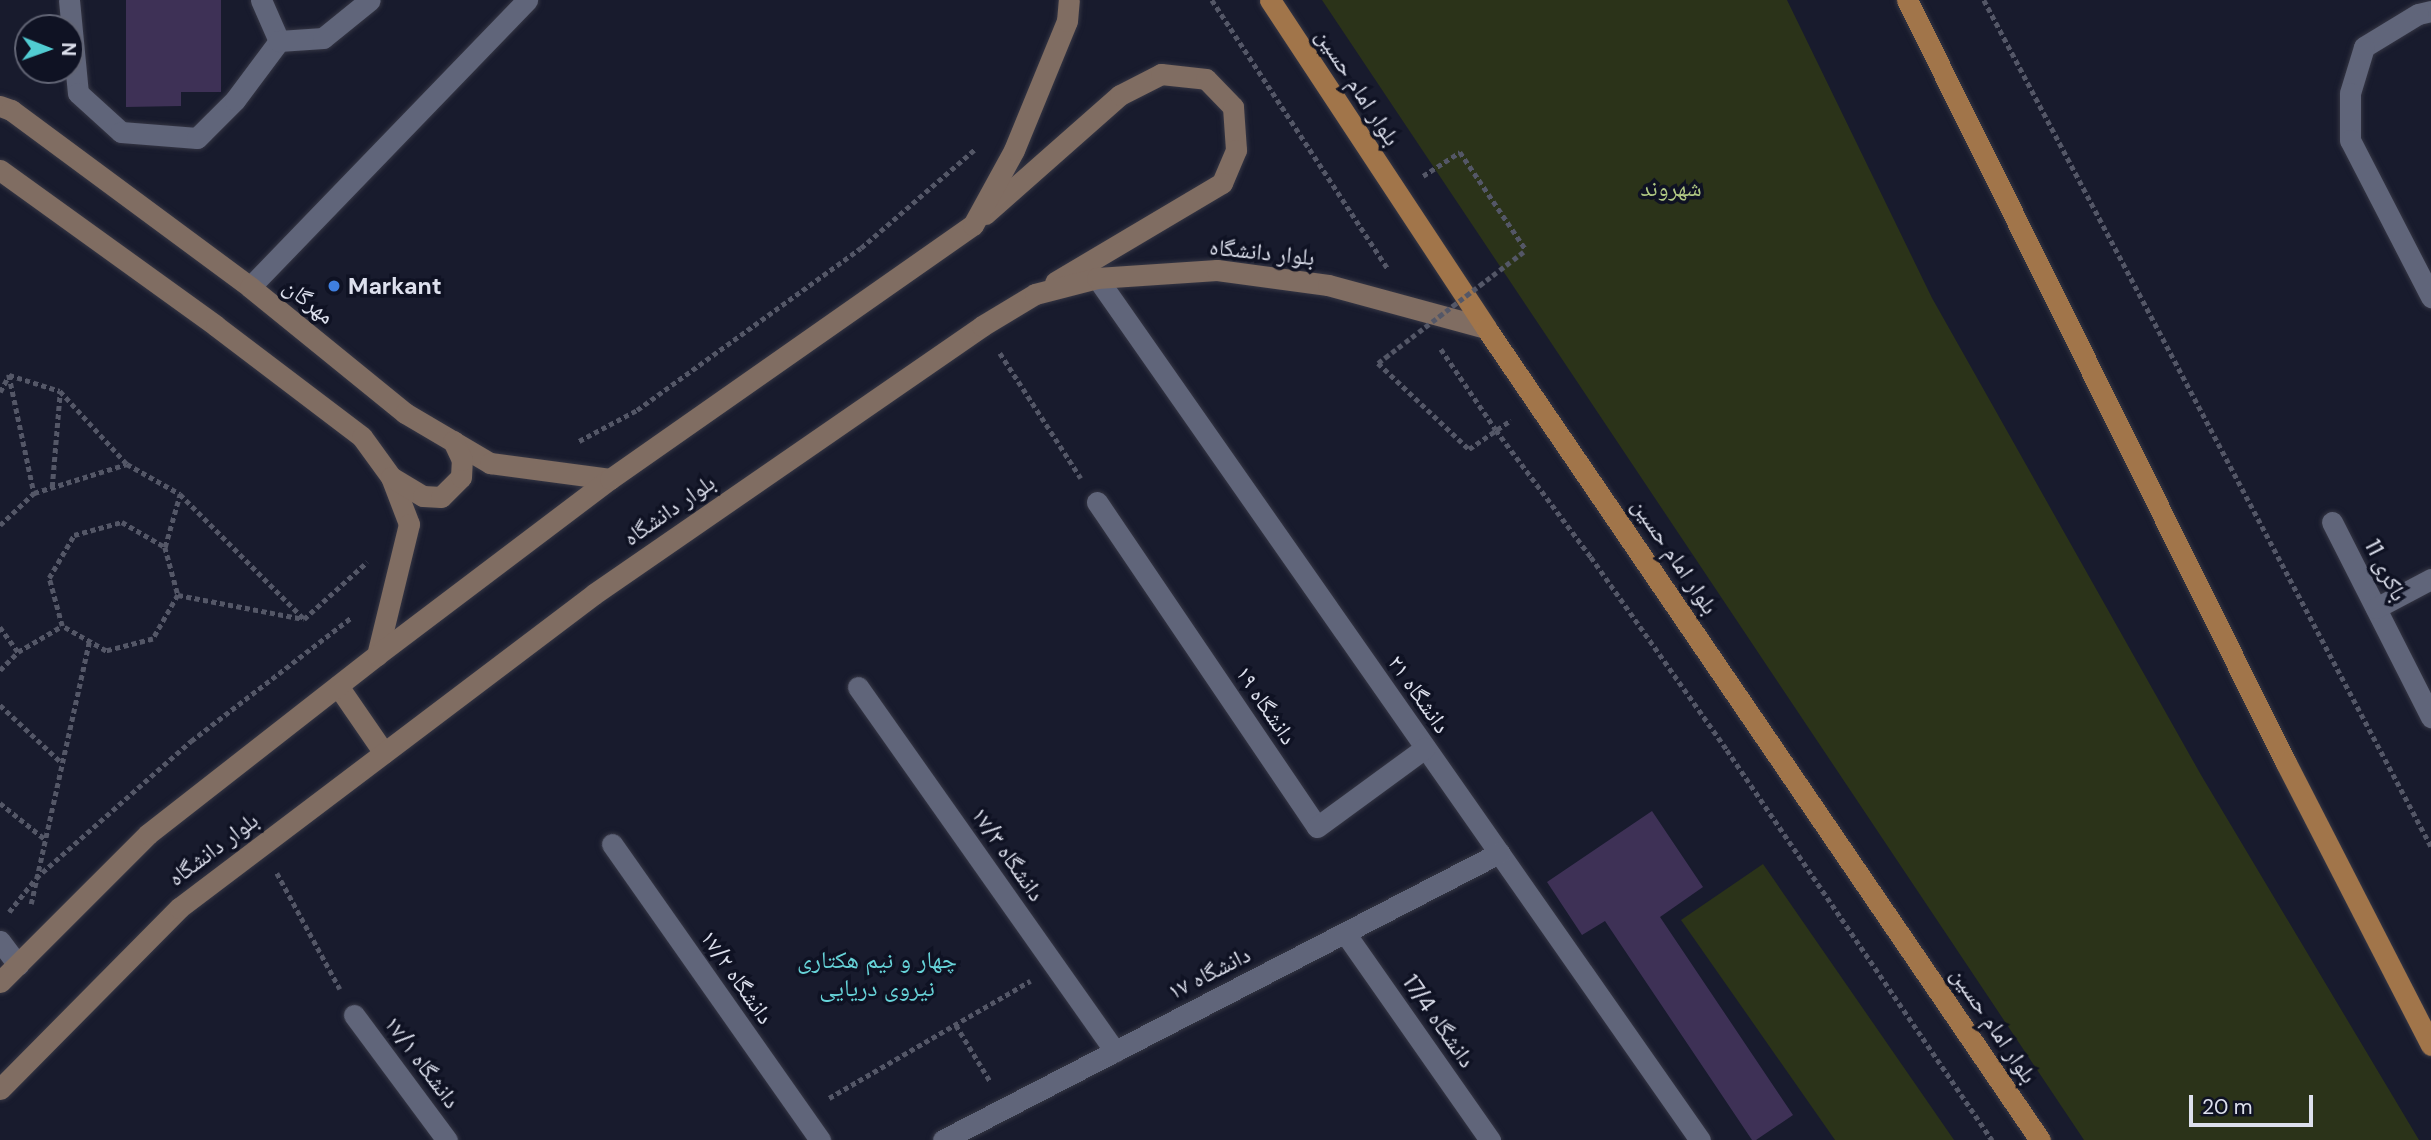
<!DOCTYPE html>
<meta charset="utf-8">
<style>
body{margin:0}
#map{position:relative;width:2431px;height:1140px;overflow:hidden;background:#181b2d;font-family:"DM Sans","Noto Naskh Arabic",sans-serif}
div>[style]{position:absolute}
.green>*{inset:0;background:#2b3319}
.building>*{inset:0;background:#3e3156}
.path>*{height:4.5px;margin-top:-2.25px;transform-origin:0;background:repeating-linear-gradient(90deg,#545767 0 5px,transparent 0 8.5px)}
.roads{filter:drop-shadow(0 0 2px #353644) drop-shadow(0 0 2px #353644)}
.street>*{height:21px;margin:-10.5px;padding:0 10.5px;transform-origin:10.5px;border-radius:10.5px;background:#60657a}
.secondary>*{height:21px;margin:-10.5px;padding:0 10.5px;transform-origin:10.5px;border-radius:10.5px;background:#806d62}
.primary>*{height:21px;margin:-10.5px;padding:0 10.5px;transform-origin:10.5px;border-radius:10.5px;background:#a1754a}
.path-bridge>*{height:4.5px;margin-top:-2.25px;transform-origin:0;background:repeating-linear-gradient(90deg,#545767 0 5px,transparent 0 8.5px)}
.dots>*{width:19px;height:19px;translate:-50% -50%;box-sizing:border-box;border:4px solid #0f1223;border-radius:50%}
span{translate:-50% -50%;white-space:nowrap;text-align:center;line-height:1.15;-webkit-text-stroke:7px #0f1223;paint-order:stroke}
.street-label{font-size:23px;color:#dde0ed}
.park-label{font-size:23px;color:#b1c984}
.poi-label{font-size:23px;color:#dde0ed;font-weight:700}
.left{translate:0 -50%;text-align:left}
.neighbourhood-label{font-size:24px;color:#67d4d9}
.north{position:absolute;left:14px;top:14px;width:70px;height:70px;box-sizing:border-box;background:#0f1223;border:2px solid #616474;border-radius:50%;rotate:91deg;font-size:19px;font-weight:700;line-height:28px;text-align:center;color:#dde0ed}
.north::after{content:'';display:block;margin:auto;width:24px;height:32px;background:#51ccd2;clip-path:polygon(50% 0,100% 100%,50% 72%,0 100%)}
.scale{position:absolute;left:2189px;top:1095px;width:124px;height:32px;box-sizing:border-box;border:4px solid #dde0ed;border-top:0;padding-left:9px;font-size:21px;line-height:24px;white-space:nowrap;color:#dde0ed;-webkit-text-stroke:5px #0f1223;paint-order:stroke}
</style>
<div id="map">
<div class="green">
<div style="clip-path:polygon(1322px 0,1787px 0,1932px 298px,2201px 775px,2419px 1140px,2084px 1140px)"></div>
<div style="clip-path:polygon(1763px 864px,1954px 1140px,1835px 1140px,1681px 920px)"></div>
</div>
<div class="building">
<div style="clip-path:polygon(126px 0,221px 0,221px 92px,181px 92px,181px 106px,126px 107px)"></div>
<div style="clip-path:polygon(1652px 811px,1703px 887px,1660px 917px,1793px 1115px,1756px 1140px,1752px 1140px,1605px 921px,1582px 935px,1547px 882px)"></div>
</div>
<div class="path">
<div style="left:1212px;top:0;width:321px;rotate:56.8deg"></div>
<div style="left:1984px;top:0;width:957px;rotate:62.15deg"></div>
<div style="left:1423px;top:176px;width:44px;rotate:-33deg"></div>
<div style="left:1460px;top:152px;width:118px;rotate:56deg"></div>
<div style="left:1441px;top:349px;width:98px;rotate:55.8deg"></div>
<div style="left:1496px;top:430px;width:159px;rotate:53.2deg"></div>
<div style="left:1591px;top:557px;width:236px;rotate:54.8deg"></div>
<div style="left:1727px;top:750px;width:472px;rotate:55.8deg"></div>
<div style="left:1000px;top:353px;width:149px;rotate:57.1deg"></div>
<div style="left:1378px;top:363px;width:125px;rotate:43.4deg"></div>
<div style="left:1469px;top:449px;width:51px;rotate:-34.6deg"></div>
<div style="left:9px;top:375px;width:121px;rotate:78deg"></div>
<div style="left:0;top:392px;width:19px;rotate:-62deg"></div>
<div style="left:9px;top:375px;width:53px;rotate:17.4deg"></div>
<div style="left:60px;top:391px;width:99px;rotate:47.5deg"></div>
<div style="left:579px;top:441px;width:66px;rotate:-28.1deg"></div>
<div style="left:637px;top:410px;width:276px;rotate:-35.9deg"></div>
<div style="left:861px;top:248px;width:150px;rotate:-40.9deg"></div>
<div style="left:52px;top:487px;width:96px;rotate:-85.2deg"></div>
<div style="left:122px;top:522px;width:50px;rotate:30.2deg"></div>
<div style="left:165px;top:547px;width:50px;rotate:74.8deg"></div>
<div style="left:178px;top:595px;width:51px;rotate:119.6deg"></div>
<div style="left:153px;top:639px;width:49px;rotate:165.7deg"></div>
<div style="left:106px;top:651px;width:51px;rotate:-150.4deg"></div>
<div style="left:62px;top:626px;width:50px;rotate:-105.2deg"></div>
<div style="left:49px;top:578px;width:50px;rotate:-59.8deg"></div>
<div style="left:74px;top:535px;width:50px;rotate:-15.2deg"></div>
<div style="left:0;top:525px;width:47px;rotate:-43.3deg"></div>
<div style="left:34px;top:493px;width:97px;rotate:-17.3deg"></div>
<div style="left:127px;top:464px;width:61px;rotate:29.5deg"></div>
<div style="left:180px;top:494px;width:176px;rotate:45.2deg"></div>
<div style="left:165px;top:547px;width:55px;rotate:-74.2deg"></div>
<div style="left:178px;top:595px;width:128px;rotate:10.8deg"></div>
<div style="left:304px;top:619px;width:85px;rotate:-42.1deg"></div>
<div style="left:0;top:627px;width:31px;rotate:54deg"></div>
<div style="left:0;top:670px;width:25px;rotate:-45deg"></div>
<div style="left:18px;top:652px;width:51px;rotate:-30.6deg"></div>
<div style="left:0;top:705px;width:85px;rotate:43.1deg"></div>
<div style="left:0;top:803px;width:58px;rotate:38.7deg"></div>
<div style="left:277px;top:873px;width:132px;rotate:61.5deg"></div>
<div style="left:31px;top:904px;width:268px;rotate:-77.5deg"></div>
<div style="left:9px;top:912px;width:43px;rotate:-51.5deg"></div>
<div style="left:36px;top:878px;width:207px;rotate:-41.5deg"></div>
<div style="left:191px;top:741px;width:203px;rotate:-37.6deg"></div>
<div style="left:956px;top:1025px;width:66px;rotate:58.7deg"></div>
<div style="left:829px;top:1098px;width:233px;rotate:-30.2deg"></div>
</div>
<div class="roads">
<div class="street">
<div style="left:69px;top:0;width:93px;rotate:84.5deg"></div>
<div style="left:78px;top:93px;width:58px;rotate:42.2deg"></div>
<div style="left:121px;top:132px;width:76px;rotate:4.5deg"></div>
<div style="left:197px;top:138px;width:54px;rotate:-45deg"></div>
<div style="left:235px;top:100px;width:74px;rotate:-53.3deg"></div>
<div style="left:261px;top:0;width:45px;rotate:66.3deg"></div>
<div style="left:2431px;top:11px;width:13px;rotate:167deg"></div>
<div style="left:2418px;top:14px;width:63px;rotate:148.6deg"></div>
<div style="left:2364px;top:47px;width:48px;rotate:106.9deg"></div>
<div style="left:2350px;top:93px;width:47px;rotate:90deg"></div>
<div style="left:2350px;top:140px;width:177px;rotate:62.7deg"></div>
<div style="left:279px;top:41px;width:44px;rotate:-3.9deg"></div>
<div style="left:323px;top:38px;width:60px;rotate:-39deg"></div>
<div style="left:1097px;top:278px;width:1052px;rotate:55.03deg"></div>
<div style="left:250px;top:287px;width:399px;rotate:-46deg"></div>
<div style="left:1097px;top:502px;width:392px;rotate:55.9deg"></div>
<div style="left:1317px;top:827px;width:134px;rotate:-36.2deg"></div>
<div style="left:2332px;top:522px;width:219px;rotate:63.1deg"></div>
<div style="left:2376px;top:608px;width:62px;rotate:-27.8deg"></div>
<div style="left:858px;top:687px;width:446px;rotate:54.8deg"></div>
<div style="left:612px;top:844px;width:362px;rotate:54.9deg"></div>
<div style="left:1345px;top:933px;width:253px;rotate:55deg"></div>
<div style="left:0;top:941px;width:30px;rotate:53deg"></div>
<div style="left:354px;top:1015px;width:156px;rotate:53.4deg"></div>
<div style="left:943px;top:1140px;width:626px;rotate:-27.3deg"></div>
</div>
<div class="secondary">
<div style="left:0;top:106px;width:12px;rotate:20deg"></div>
<div style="left:11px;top:110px;width:297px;rotate:36.5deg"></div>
<div style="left:250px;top:287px;width:200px;rotate:39.1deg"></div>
<div style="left:405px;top:413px;width:99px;rotate:30.5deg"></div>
<div style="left:490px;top:463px;width:121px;rotate:7.6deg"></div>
<div style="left:0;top:170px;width:266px;rotate:35.8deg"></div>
<div style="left:216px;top:326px;width:183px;rotate:37.2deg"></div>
<div style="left:362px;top:437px;width:49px;rotate:54.1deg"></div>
<div style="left:391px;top:477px;width:50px;rotate:69deg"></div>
<div style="left:409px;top:524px;width:135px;rotate:103.7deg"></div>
<div style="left:985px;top:214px;width:180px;rotate:-41.4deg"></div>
<div style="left:1120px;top:95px;width:46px;rotate:-27.1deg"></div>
<div style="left:1161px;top:74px;width:45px;rotate:6.3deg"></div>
<div style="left:1206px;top:79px;width:39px;rotate:46deg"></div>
<div style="left:1233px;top:107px;width:43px;rotate:86deg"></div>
<div style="left:1236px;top:150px;width:36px;rotate:113deg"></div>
<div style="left:1222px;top:183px;width:194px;rotate:149.3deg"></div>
<div style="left:391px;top:477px;width:37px;rotate:31deg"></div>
<div style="left:423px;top:496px;width:18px;rotate:3deg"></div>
<div style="left:441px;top:497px;width:28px;rotate:-45deg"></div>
<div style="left:461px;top:477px;width:17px;rotate:-87deg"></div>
<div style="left:462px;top:460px;width:21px;rotate:-115deg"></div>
<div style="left:338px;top:686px;width:81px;rotate:55.5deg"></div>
<div style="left:0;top:982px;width:209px;rotate:-45deg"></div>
<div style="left:148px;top:834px;width:291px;rotate:-38deg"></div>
<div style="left:377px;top:655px;width:292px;rotate:-37.1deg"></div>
<div style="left:610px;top:479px;width:443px;rotate:-35deg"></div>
<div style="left:973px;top:225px;width:85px;rotate:-61.3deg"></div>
<div style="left:1014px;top:150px;width:139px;rotate:-67.7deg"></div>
<div style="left:1067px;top:21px;width:21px;rotate:-85deg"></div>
<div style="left:0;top:1089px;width:255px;rotate:-45.3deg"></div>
<div style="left:179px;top:908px;width:520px;rotate:-37.11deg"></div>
<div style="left:594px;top:594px;width:472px;rotate:-34.6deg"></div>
<div style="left:982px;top:326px;width:62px;rotate:-31.1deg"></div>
<div style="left:1035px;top:294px;width:64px;rotate:-14.5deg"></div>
<div style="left:1097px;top:278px;width:120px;rotate:-3.8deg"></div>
<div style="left:1217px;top:270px;width:112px;rotate:7.7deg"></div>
<div style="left:1328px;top:285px;width:164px;rotate:15.2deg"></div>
</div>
<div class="primary">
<div style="left:1270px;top:0;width:393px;rotate:56.6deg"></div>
<div style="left:1486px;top:328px;width:983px;rotate:55.7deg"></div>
<div style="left:1907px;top:0;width:852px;rotate:63.59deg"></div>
<div style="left:2286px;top:763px;width:317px;rotate:62.8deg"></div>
</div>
</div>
<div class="path-bridge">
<div style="left:1378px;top:363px;width:186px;rotate:-37.4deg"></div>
</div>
<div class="dots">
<div style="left:334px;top:286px;background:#3f7fe0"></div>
</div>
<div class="street-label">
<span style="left:1358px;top:87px;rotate:57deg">بلوار امام حسین</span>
<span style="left:1262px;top:252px;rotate:6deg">بلوار دانشگاه</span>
<span style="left:309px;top:301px;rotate:39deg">مهرگان</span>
<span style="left:669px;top:510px;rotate:-35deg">بلوار دانشگاه</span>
<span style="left:1675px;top:556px;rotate:56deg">بلوار امام حسین</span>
<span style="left:2386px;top:570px;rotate:63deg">باکری 11</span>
<span style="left:1419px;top:694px;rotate:55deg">دانشگاه ۲۱</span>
<span style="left:1266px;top:705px;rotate:56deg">دانشگاه ۱۹</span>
<span style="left:213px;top:849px;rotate:-37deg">بلوار دانشگاه</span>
<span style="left:1008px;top:854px;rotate:55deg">دانشگاه ۱۷/۳</span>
<span style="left:1209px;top:973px;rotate:-27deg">دانشگاه ۱۷</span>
<span style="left:737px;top:977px;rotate:55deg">دانشگاه ۱۷/۲</span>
<span style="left:1439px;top:1021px;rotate:55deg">دانشگاه 17/4</span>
<span style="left:1994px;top:1025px;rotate:56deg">بلوار امام حسین</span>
<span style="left:422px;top:1062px;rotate:53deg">دانشگاه ۱۷/۱</span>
</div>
<div class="park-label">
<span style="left:1671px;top:188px">شهروند</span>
</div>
<div class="poi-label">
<span class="left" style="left:348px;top:286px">Markant</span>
</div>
<div class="neighbourhood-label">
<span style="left:877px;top:974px">چهار و نیم هکتاری<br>نیروی دریایی</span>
</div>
<div class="north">N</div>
<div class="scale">20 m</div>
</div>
